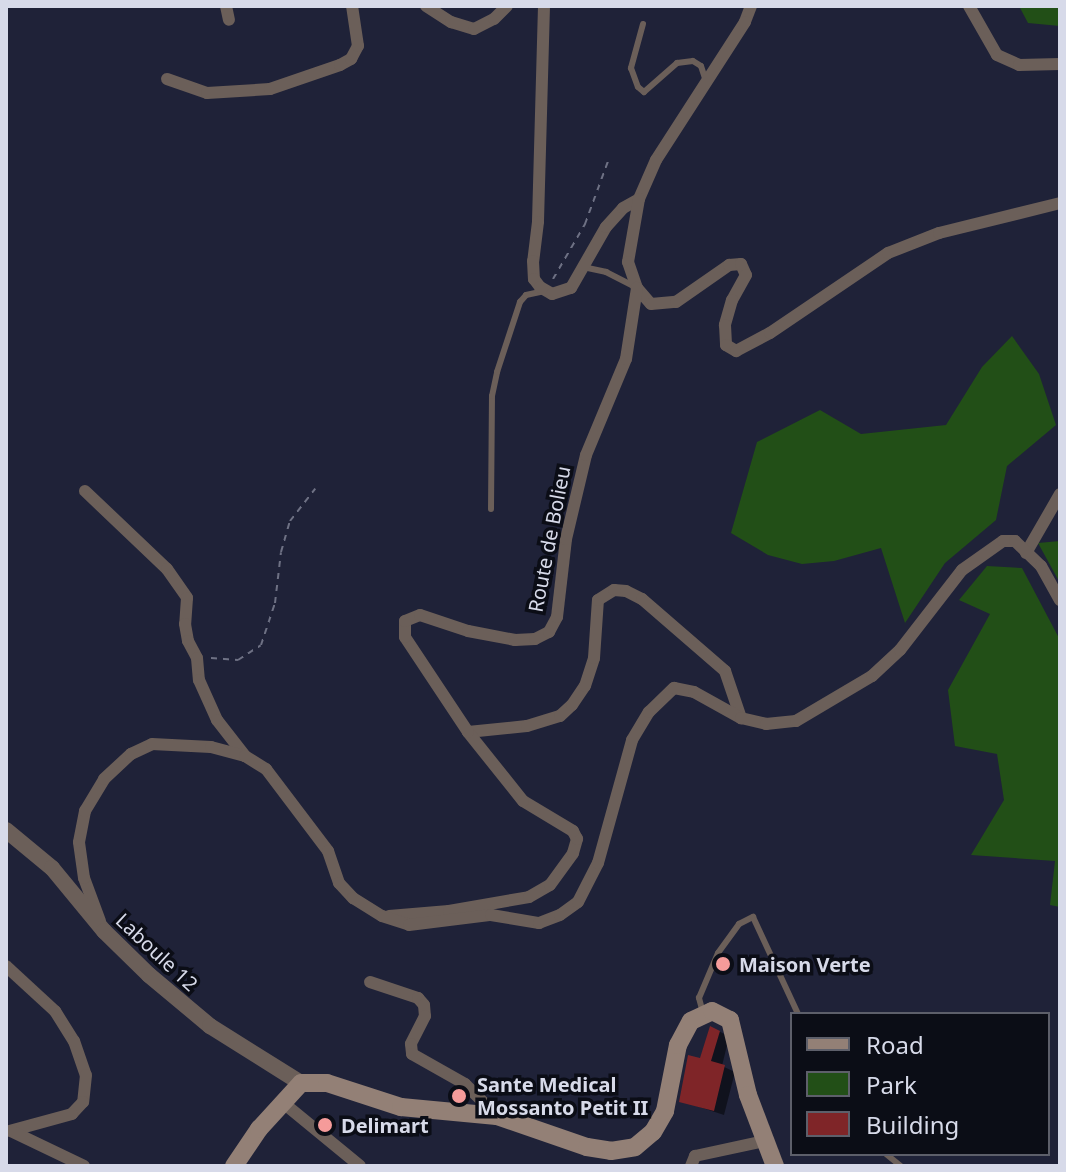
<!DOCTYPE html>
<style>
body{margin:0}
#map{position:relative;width:1066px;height:1172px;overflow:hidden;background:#1f2238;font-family:"Noto Sans",sans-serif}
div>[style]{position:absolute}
.green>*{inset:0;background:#224f17}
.shadow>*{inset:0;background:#0007}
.building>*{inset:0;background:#7f2528}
.path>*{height:2px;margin-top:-1px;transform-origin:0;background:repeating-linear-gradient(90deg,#6e7184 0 6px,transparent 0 12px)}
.service>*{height:6px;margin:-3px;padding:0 3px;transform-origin:3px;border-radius:3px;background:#6b5f59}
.minor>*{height:12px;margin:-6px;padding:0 6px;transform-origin:6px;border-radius:6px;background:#6b5f59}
.tertiary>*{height:16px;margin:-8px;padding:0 8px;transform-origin:8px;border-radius:8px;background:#6b5f59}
.secondary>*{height:18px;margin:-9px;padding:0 9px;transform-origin:9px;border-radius:9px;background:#938076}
.dots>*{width:22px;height:22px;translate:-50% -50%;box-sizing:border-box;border:4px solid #0b0d16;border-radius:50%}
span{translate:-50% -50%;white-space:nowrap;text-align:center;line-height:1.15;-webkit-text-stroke:7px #0b0d16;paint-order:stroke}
.street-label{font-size:20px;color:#d7dae9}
.poi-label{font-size:20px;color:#d7dae9;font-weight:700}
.left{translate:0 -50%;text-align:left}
.frame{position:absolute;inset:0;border:8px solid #d7dae9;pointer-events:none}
.legend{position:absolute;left:790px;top:1012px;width:260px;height:144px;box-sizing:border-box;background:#0b0d16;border:2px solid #5d5f6a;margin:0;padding:10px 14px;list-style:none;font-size:24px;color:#d7dae9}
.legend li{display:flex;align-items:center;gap:16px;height:40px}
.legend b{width:40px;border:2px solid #5d5f6a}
</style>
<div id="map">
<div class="green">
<div style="clip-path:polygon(1019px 6px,1060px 6px,1060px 26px,1028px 23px)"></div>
<div style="clip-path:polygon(1012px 336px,1039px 374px,1056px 425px,1007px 466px,996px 520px,945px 563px,905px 623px,881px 548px,834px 561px,802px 564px,768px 555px,731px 533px,757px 442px,820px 410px,861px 434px,946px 425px,982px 367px)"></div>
<div style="clip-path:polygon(1060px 541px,1060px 583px,1038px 543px)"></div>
<div style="clip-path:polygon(987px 566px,1022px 568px,1060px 640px,1060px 907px,1050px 905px,1055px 861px,971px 855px,1004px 800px,997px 754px,955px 746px,948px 690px,990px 614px,959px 600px)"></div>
</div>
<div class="shadow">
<div style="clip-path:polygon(719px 1031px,729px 1037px,722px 1066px,735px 1072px,724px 1115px,681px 1101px)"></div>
</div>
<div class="building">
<div style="clip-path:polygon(710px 1026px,720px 1031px,711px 1061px,725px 1065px,714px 1111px,679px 1102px,688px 1055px,700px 1058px)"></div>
</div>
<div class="path">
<div style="left:553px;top:279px;width:64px;rotate:-59.8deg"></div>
<div style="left:585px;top:224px;width:67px;rotate:-69.9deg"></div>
<div style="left:211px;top:658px;width:27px;rotate:4deg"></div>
<div style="left:238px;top:660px;width:27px;rotate:-33deg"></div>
<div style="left:261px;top:645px;width:44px;rotate:-71.6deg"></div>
<div style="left:275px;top:603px;width:51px;rotate:-83.3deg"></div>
<div style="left:281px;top:552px;width:32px;rotate:-74deg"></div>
<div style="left:290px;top:521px;width:41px;rotate:-52deg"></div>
</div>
<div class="service">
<div style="left:643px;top:24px;width:46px;rotate:105.3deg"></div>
<div style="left:631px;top:68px;width:20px;rotate:70deg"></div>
<div style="left:638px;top:87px;width:8px;rotate:40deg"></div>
<div style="left:644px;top:92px;width:44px;rotate:-41.3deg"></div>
<div style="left:677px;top:63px;width:16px;rotate:-7deg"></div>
<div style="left:693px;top:61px;width:9px;rotate:32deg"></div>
<div style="left:701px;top:66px;width:13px;rotate:72deg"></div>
<div style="left:583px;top:267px;width:24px;rotate:12deg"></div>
<div style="left:606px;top:272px;width:33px;rotate:27deg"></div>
<div style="left:491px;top:509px;width:113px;rotate:-89.5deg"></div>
<div style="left:492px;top:396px;width:25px;rotate:-78deg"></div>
<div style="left:497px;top:372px;width:74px;rotate:-71.8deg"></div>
<div style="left:520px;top:302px;width:9px;rotate:-49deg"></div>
<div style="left:526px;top:295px;width:19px;rotate:-12deg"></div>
<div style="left:703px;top:1013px;width:16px;rotate:-105deg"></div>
<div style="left:699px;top:998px;width:49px;rotate:-67.1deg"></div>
<div style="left:718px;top:953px;width:36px;rotate:-54deg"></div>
<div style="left:739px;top:924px;width:16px;rotate:-27deg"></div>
<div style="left:753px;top:917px;width:107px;rotate:65.1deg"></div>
<div style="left:886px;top:1154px;width:19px;rotate:39deg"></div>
</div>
<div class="minor">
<div style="left:226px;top:6px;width:14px;rotate:78deg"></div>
<div style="left:426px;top:6px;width:30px;rotate:33deg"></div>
<div style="left:451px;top:22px;width:24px;rotate:17deg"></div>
<div style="left:474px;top:29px;width:22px;rotate:-27deg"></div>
<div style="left:494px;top:19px;width:18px;rotate:-45deg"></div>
<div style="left:544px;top:6px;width:216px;rotate:91.6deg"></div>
<div style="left:538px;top:222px;width:39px;rotate:97deg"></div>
<div style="left:533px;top:261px;width:18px;rotate:87deg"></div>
<div style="left:534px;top:279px;width:10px;rotate:53deg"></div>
<div style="left:540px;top:287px;width:14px;rotate:30deg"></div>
<div style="left:552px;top:294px;width:20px;rotate:-18deg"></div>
<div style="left:571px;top:288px;width:70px;rotate:-60.2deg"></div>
<div style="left:606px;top:227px;width:25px;rotate:-48deg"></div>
<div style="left:623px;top:208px;width:18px;rotate:-29deg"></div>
<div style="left:751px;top:6px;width:17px;rotate:111deg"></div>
<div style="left:745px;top:22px;width:164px;rotate:122.8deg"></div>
<div style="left:656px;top:160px;width:43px;rotate:113.6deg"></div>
<div style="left:639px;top:199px;width:64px;rotate:99.9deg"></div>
<div style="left:628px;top:262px;width:28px;rotate:71deg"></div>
<div style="left:637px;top:288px;width:21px;rotate:49deg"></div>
<div style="left:651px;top:304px;width:25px;rotate:-5deg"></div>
<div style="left:676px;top:302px;width:65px;rotate:-34.9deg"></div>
<div style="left:729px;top:265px;width:12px;rotate:-5deg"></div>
<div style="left:741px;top:264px;width:12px;rotate:66deg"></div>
<div style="left:746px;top:275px;width:29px;rotate:119deg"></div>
<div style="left:732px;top:300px;width:26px;rotate:106deg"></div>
<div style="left:725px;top:325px;width:20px;rotate:87deg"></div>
<div style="left:726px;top:345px;width:12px;rotate:31deg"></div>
<div style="left:736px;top:351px;width:38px;rotate:-28deg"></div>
<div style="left:770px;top:333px;width:143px;rotate:-34.1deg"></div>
<div style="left:888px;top:253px;width:55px;rotate:-21.4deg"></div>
<div style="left:939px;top:233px;width:125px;rotate:-13.9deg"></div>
<div style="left:969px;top:6px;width:56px;rotate:60.3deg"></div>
<div style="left:997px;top:55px;width:24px;rotate:24deg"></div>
<div style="left:1019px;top:65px;width:41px;rotate:-1.4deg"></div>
<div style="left:167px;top:79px;width:42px;rotate:19.3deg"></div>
<div style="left:207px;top:93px;width:63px;rotate:-3.6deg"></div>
<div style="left:270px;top:89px;width:74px;rotate:-18.9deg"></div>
<div style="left:340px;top:65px;width:13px;rotate:-29deg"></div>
<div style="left:351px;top:59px;width:15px;rotate:-62deg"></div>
<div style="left:358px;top:46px;width:40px;rotate:-98.5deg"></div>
<div style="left:85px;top:491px;width:113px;rotate:43.6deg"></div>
<div style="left:167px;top:569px;width:35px;rotate:55deg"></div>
<div style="left:187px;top:598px;width:26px;rotate:94deg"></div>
<div style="left:185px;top:624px;width:17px;rotate:80deg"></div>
<div style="left:188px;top:641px;width:19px;rotate:62deg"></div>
<div style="left:197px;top:658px;width:22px;rotate:85deg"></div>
<div style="left:199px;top:680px;width:44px;rotate:65.8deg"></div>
<div style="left:217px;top:720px;width:46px;rotate:52.1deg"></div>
<div style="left:1026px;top:553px;width:68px;rotate:-60deg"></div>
<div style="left:468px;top:732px;width:59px;rotate:-5.8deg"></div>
<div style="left:527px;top:726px;width:34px;rotate:-17deg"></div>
<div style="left:560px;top:716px;width:16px;rotate:-43deg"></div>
<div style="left:572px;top:705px;width:23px;rotate:-56deg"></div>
<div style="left:585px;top:686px;width:29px;rotate:-72deg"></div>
<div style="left:594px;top:658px;width:58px;rotate:-86.1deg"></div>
<div style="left:598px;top:600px;width:19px;rotate:-32deg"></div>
<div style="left:614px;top:590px;width:12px;rotate:5deg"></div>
<div style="left:626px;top:591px;width:18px;rotate:27deg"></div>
<div style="left:642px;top:599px;width:110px;rotate:40.9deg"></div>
<div style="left:725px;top:671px;width:50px;rotate:71.2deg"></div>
<div style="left:389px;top:916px;width:60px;rotate:-4.8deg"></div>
<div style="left:449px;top:911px;width:81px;rotate:-9.9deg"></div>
<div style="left:529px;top:897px;width:24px;rotate:-30deg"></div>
<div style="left:550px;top:885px;width:39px;rotate:-54deg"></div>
<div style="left:573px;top:853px;width:15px;rotate:-74deg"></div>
<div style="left:577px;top:839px;width:9px;rotate:-117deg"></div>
<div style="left:573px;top:831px;width:58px;rotate:-149deg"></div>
<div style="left:523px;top:801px;width:88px;rotate:-128.6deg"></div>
<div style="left:468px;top:732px;width:114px;rotate:-123.6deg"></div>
<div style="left:405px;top:637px;width:16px;rotate:-90deg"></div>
<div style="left:405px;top:621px;width:16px;rotate:-22deg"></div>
<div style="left:420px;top:615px;width:51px;rotate:18.4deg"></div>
<div style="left:468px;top:631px;width:48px;rotate:10.8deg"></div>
<div style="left:515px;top:640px;width:20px;rotate:-3deg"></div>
<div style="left:535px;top:639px;width:16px;rotate:-27deg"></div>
<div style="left:549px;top:632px;width:17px;rotate:-62deg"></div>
<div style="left:557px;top:617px;width:79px;rotate:-83.4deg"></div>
<div style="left:566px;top:539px;width:86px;rotate:-76.6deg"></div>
<div style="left:586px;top:455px;width:104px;rotate:-67.4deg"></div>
<div style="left:626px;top:359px;width:72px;rotate:-81.2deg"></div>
<div style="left:100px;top:921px;width:46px;rotate:-110.4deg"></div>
<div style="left:84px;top:878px;width:36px;rotate:-98deg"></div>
<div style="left:79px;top:842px;width:32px;rotate:-79deg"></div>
<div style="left:85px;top:811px;width:37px;rotate:-59deg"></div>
<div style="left:104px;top:779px;width:37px;rotate:-43deg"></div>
<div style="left:131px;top:754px;width:23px;rotate:-25deg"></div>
<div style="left:152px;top:744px;width:59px;rotate:2.9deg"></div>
<div style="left:211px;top:747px;width:35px;rotate:15deg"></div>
<div style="left:245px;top:756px;width:25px;rotate:32deg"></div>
<div style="left:266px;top:769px;width:103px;rotate:52.9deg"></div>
<div style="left:328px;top:851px;width:34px;rotate:71deg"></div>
<div style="left:339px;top:883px;width:21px;rotate:47deg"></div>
<div style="left:353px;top:898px;width:34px;rotate:32deg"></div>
<div style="left:382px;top:916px;width:28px;rotate:18deg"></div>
<div style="left:409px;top:925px;width:83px;rotate:-7deg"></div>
<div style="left:491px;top:915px;width:49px;rotate:9.5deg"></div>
<div style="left:539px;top:923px;width:22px;rotate:-21deg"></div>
<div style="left:560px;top:915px;width:22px;rotate:-36deg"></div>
<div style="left:578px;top:902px;width:44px;rotate:-62.9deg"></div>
<div style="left:598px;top:863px;width:128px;rotate:-74.5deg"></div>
<div style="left:632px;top:740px;width:33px;rotate:-59deg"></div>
<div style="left:649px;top:712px;width:35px;rotate:-44deg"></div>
<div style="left:674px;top:688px;width:20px;rotate:11deg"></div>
<div style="left:694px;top:692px;width:54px;rotate:29deg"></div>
<div style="left:741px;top:718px;width:26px;rotate:13deg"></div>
<div style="left:766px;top:724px;width:30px;rotate:-6deg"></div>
<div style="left:796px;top:721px;width:88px;rotate:-30.6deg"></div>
<div style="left:872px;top:676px;width:38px;rotate:-43deg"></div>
<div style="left:900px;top:650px;width:101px;rotate:-52.2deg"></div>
<div style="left:962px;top:570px;width:50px;rotate:-35.3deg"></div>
<div style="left:1003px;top:541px;width:12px"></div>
<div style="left:1015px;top:541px;width:36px;rotate:44deg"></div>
<div style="left:1041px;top:566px;width:39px;rotate:61deg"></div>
<div style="left:6px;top:966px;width:67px;rotate:42.6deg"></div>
<div style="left:55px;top:1011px;width:36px;rotate:58deg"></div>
<div style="left:74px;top:1041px;width:36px;rotate:71deg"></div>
<div style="left:86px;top:1075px;width:27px;rotate:96deg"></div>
<div style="left:83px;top:1102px;width:16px;rotate:133deg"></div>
<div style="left:72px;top:1114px;width:64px;rotate:164.7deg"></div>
<div style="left:370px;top:982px;width:51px;rotate:18.4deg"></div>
<div style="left:418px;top:998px;width:9px;rotate:49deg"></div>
<div style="left:424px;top:1005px;width:11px;rotate:85deg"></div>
<div style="left:425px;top:1016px;width:31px;rotate:117deg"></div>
<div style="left:411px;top:1044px;width:10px;rotate:84deg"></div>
<div style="left:412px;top:1054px;width:61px;rotate:29.5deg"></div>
<div style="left:465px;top:1084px;width:45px;rotate:45deg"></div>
<div style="left:281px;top:1101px;width:102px;rotate:39.4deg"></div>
<div style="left:11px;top:1131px;width:81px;rotate:25.6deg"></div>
<div style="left:691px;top:1166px;width:11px;rotate:-68deg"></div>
<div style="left:695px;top:1156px;width:72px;rotate:-12.1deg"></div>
</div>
<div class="tertiary">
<div style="left:6px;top:830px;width:60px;rotate:39.6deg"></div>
<div style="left:52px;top:868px;width:82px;rotate:50.5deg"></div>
<div style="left:104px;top:931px;width:63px;rotate:44.4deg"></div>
<div style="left:149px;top:975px;width:80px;rotate:39.9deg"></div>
<div style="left:210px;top:1026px;width:107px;rotate:32.1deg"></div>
</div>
<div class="secondary">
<div style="left:234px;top:1166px;width:45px;rotate:-56deg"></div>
<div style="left:259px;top:1129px;width:62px;rotate:-47.6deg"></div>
<div style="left:301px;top:1083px;width:26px"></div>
<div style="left:327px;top:1083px;width:78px;rotate:18deg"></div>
<div style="left:401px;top:1107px;width:96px;rotate:5.4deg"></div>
<div style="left:497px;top:1116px;width:95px;rotate:19deg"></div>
<div style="left:587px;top:1147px;width:24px;rotate:9deg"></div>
<div style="left:611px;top:1151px;width:24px;rotate:-9deg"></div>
<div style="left:635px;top:1147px;width:23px;rotate:-40deg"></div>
<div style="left:653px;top:1132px;width:24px;rotate:-60deg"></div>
<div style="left:665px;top:1111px;width:67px;rotate:-78.9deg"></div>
<div style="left:678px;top:1045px;width:27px;rotate:-62deg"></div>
<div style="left:691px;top:1021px;width:23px;rotate:-25deg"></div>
<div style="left:712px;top:1011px;width:20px;rotate:27deg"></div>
<div style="left:730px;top:1020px;width:77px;rotate:76.5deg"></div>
<div style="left:748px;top:1095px;width:76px;rotate:69.2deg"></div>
</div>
<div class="dots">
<div style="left:723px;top:964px;background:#f59b9a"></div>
<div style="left:459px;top:1096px;background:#f59b9a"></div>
<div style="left:325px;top:1125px;background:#f59b9a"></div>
</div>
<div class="street-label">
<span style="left:549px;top:539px;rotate:-79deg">Route de Bolieu</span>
<span style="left:157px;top:952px;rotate:43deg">Laboule 12</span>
</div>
<div class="poi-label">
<span class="left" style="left:739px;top:964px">Maison Verte</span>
<span class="left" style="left:477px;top:1096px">Sante Medical<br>Mossanto Petit II</span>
<span class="left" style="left:341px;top:1125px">Delimart</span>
</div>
<div class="frame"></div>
<ul class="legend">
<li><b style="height:10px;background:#938076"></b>Road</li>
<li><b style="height:22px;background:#224f17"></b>Park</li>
<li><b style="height:22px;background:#7f2528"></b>Building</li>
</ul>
</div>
